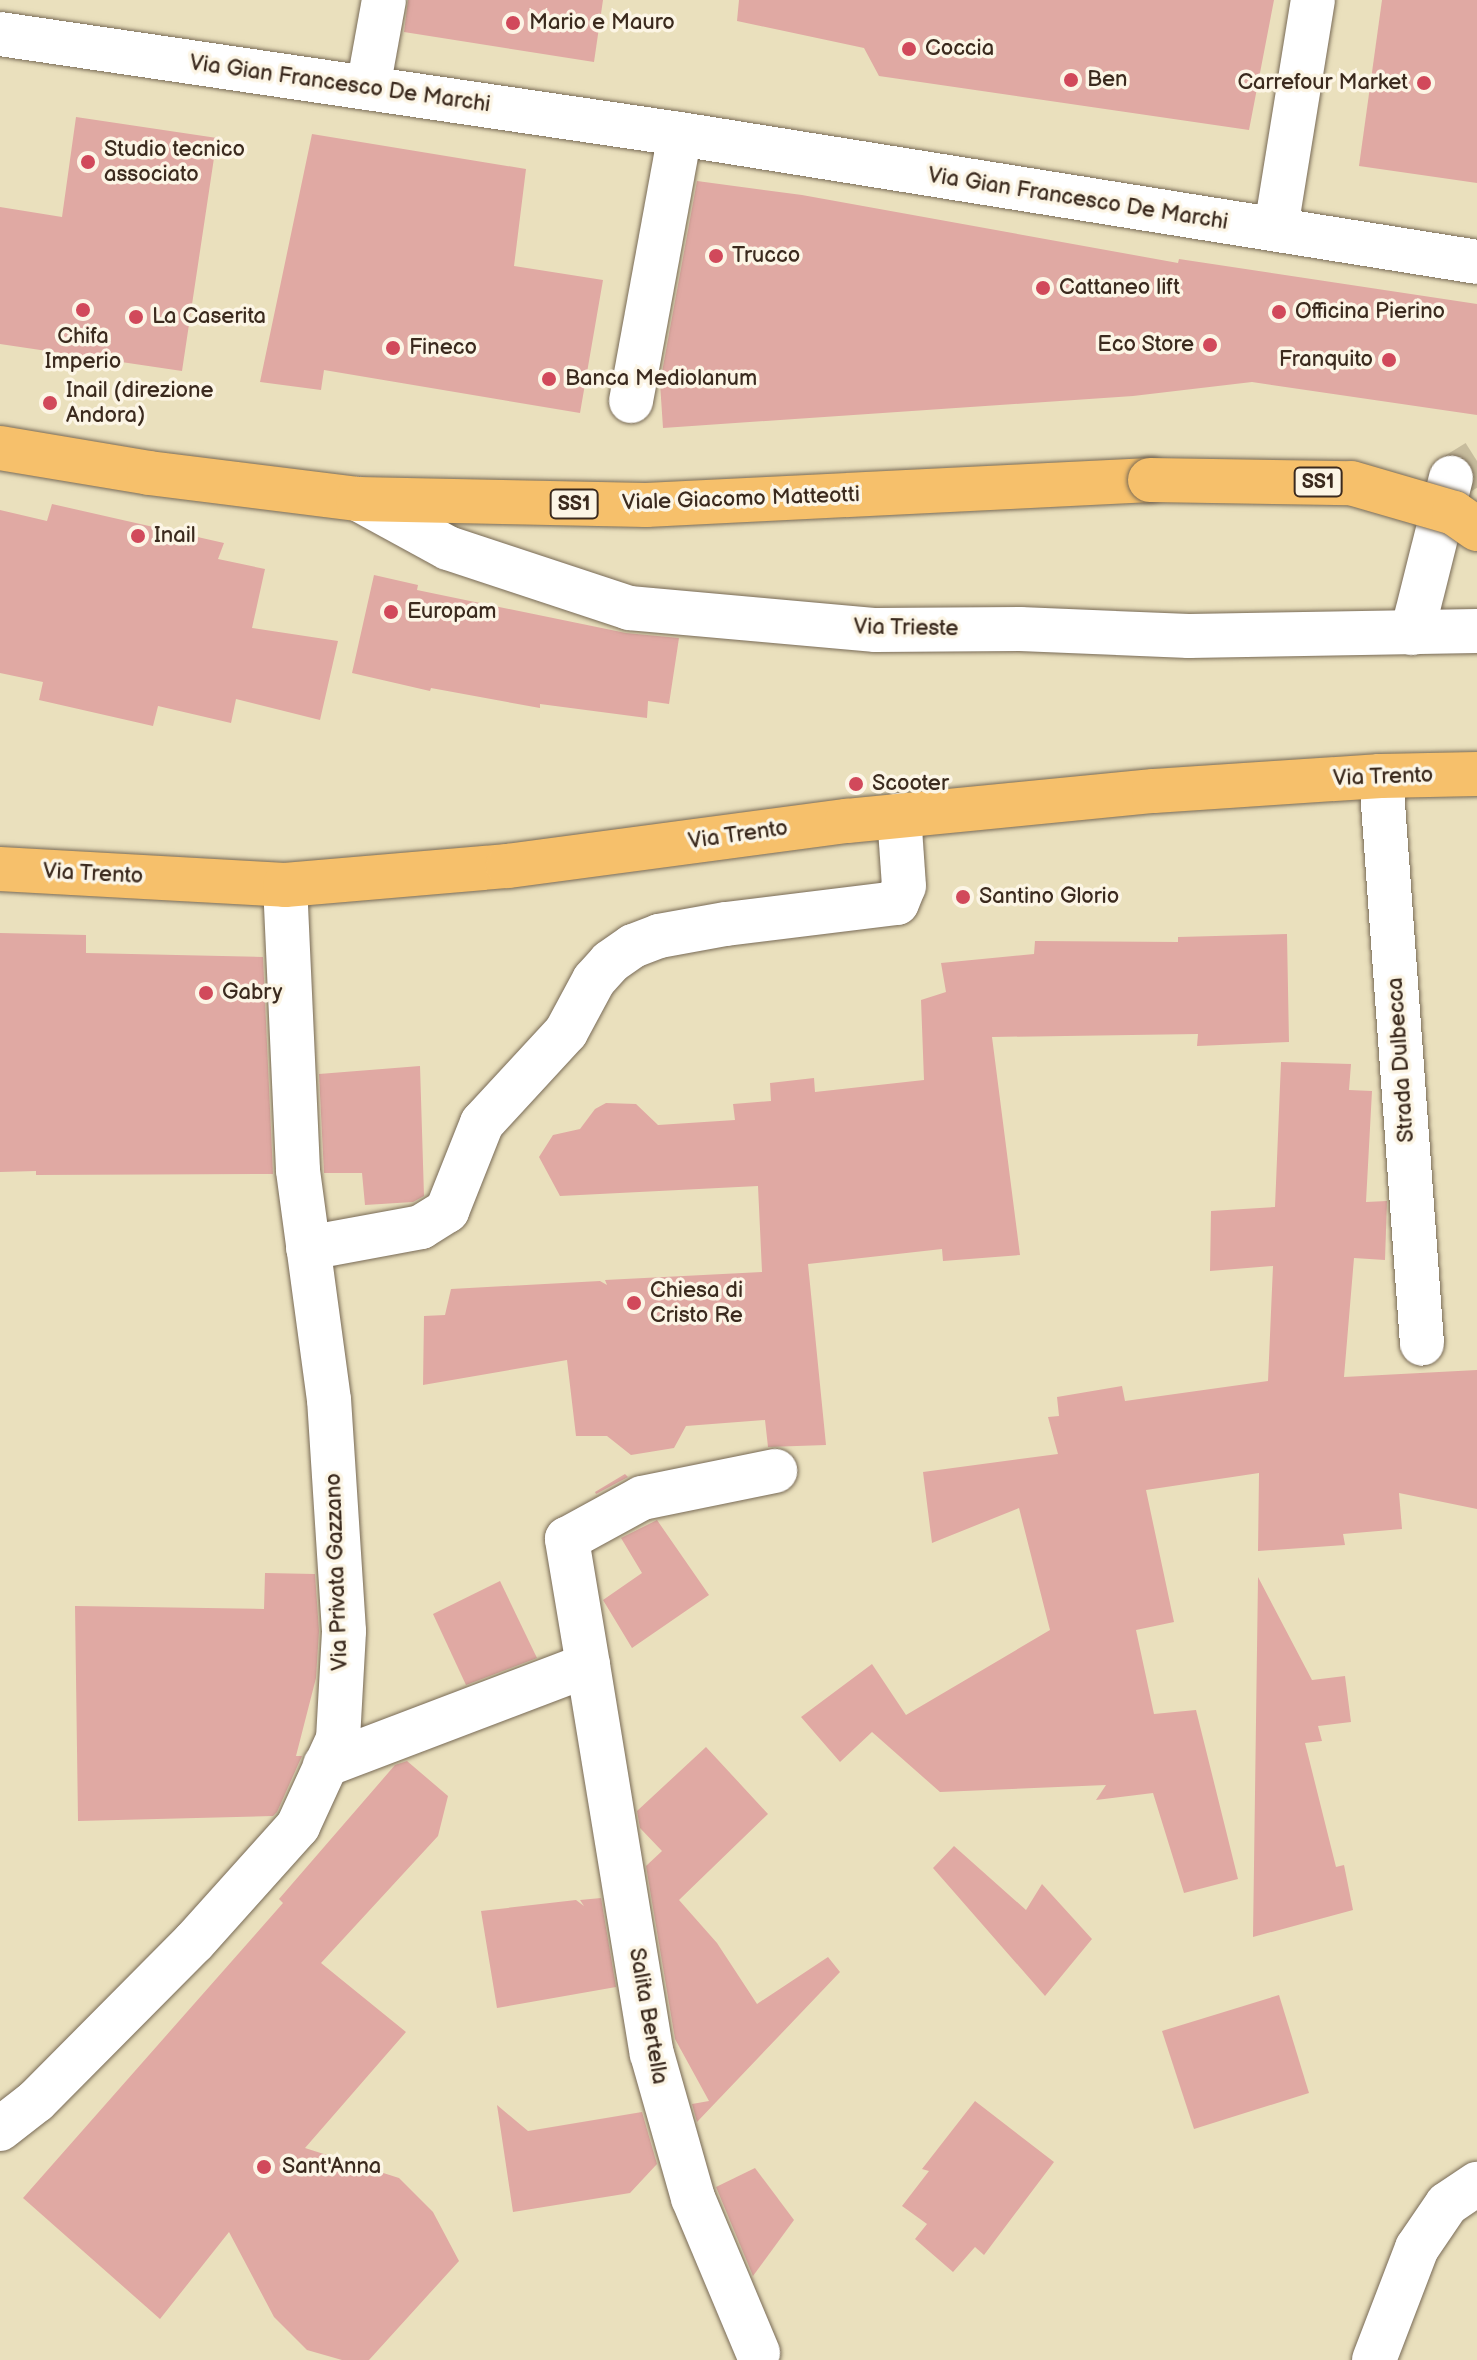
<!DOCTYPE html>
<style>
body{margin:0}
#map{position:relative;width:1477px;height:2360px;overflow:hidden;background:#eae0bd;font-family:"Balsamiq Sans",sans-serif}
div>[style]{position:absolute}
.building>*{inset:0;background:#e0a9a3}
.minor-tunnel>*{height:44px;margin-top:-22px;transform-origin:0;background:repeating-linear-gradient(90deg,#c7bc9d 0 44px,transparent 0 66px)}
.roads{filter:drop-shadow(0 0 2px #786a56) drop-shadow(0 0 2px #786a56)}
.minor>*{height:44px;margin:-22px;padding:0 22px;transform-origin:22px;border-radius:22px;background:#fff}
.major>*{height:44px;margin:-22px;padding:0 22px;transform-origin:22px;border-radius:22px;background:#f6c06b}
.bridges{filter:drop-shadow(0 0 2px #786a56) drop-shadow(0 0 2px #786a56)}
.major-bridge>*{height:44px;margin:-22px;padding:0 22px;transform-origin:22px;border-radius:22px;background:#f6c06b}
.dots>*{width:22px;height:22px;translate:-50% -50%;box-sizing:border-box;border:4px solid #fcf5e5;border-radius:50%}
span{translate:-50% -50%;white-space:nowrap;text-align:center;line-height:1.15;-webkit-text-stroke:7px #fcf5e5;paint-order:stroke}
.shield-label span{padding:2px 6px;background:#fcf5e5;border:2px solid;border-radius:6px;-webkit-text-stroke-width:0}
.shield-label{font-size:20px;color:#3b2a1e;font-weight:700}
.poi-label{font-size:22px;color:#3b2a1e}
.left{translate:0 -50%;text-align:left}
.right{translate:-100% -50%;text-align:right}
.street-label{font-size:22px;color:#3b2a1e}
</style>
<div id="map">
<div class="building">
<div style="clip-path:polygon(408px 0,603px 0,594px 62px,404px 32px)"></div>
<div style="clip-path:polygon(739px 0,1274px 0,1249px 130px,879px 76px,864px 48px,737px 21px)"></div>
<div style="clip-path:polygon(1382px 0,1477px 0,1477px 183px,1359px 166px)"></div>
<div style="clip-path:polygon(76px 117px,217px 138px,182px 371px,0 344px,0 207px,62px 217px)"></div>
<div style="clip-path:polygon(312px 134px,526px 169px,514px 266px,603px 280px,580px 413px,324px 370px,321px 390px,260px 382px)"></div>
<div style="clip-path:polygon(697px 181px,802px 195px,1178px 263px,1179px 259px,1477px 304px,1477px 415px,1252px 382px,1133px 396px,663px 428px,660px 383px)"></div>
<div style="clip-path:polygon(52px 504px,224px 543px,218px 559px,265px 569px,252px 628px,338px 641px,320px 720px,236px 699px,231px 723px,158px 706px,153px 726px,39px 700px,43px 682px,0 673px,0 510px,47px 521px)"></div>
<div style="clip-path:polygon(374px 575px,418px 585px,417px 590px,626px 633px,679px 638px,669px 704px,648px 701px,647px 718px,540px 704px,540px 708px,431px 688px,430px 691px,352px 673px)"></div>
<div style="clip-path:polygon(0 933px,86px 935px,86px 953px,263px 957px,273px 1174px,36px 1175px,36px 1171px,0 1172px)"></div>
<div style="clip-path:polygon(1287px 934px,1289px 1042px,1197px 1046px,1198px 1034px,992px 1037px,1020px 1255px,943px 1261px,942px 1249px,808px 1264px,826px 1445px,768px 1447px,765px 1420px,686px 1426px,674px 1448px,631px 1455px,607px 1436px,576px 1436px,567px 1360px,423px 1385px,424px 1316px,445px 1315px,451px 1289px,600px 1281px,607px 1285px,605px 1280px,762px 1272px,758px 1186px,560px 1196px,539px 1157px,553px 1135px,580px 1129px,595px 1109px,606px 1103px,636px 1104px,658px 1125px,735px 1120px,733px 1104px,771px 1101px,770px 1083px,814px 1078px,815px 1092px,924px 1080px,921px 1000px,946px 992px,941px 963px,1034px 954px,1035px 941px,1178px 942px,1178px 937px)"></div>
<div style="clip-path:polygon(1281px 1062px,1351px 1064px,1349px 1090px,1372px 1091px,1366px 1202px,1387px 1201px,1385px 1260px,1354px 1258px,1344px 1377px,1477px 1370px,1477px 1509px,1399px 1493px,1402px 1529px,1343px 1534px,1345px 1545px,1258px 1551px,1259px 1473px,1146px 1490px,1174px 1622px,1136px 1630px,1154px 1714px,1196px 1710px,1238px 1879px,1184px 1893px,1153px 1793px,1096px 1800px,1106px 1785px,940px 1792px,872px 1732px,840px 1762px,801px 1717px,872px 1664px,906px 1715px,1050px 1630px,1019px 1508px,932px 1543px,923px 1472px,1058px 1454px,1048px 1417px,1059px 1416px,1057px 1397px,1122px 1386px,1125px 1401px,1268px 1381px,1273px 1266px,1210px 1271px,1211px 1211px,1275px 1207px)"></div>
<div style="clip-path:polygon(420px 1066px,424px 1196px,413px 1202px,365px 1205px,362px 1173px,324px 1173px,319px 1074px)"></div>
<div style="clip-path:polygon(625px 1474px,628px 1477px,596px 1494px,595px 1492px)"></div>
<div style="clip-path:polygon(657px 1520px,709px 1595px,632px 1648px,603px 1600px,642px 1573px,621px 1538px)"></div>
<div style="clip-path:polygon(265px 1573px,315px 1574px,319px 1631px,316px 1678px,296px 1756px,302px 1756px,277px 1812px,273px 1816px,78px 1821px,75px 1606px,264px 1609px)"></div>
<div style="clip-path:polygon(1258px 1577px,1312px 1680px,1345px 1676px,1351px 1722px,1318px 1726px,1322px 1741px,1305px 1743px,1336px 1867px,1344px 1865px,1353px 1910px,1253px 1937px)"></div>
<div style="clip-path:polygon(500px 1581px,537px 1658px,466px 1685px,433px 1614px)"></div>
<div style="clip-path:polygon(706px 1747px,768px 1814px,679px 1900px,717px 1943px,757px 2004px,828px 1957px,840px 1972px,697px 2122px,692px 2104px,709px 2101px,675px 2039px,646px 1866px,662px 1851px,640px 1828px,637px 1811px)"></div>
<div style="clip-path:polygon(407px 1761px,448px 1796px,438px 1836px,321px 1963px,406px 2032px,305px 2148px,399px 2178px,433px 2212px,459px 2261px,369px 2360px,342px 2360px,307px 2350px,274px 2317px,229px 2232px,160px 2319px,23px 2198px,283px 1903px,279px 1899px,395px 1765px)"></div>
<div style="clip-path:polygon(954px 1846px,1026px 1910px,1042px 1884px,1092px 1939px,1045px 1996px,933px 1868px)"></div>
<div style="clip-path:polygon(601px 1898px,616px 1987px,497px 2008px,481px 1911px,576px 1900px,584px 1906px,580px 1900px)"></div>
<div style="clip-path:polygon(1279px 1995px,1309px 2093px,1194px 2129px,1162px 2031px)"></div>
<div style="clip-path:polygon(975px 2101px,1054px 2162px,984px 2255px,975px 2247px,953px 2272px,915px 2239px,927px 2224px,902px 2206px,929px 2171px,922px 2169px)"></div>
<div style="clip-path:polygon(497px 2105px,528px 2131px,642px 2112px,657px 2164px,630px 2193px,513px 2212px)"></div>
<div style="clip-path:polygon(755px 2168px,794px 2220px,753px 2276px,716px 2187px)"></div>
</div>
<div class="minor-tunnel">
<div style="left:1451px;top:478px;width:31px;rotate:-32deg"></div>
</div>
<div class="roads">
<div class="minor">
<div style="left:0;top:34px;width:687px;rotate:8.37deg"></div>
<div style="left:680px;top:134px;width:807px;rotate:9.12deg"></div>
<div style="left:368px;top:88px;width:89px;rotate:-79.7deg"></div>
<div style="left:1276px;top:228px;width:231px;rotate:-80.8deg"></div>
<div style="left:631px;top:401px;width:271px;rotate:-79.6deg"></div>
<div style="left:358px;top:499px;width:102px;rotate:28.6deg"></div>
<div style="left:448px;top:548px;width:191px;rotate:18.3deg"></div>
<div style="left:629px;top:608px;width:248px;rotate:5.1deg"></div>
<div style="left:876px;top:630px;width:144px;rotate:-0.4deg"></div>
<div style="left:1020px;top:629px;width:169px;rotate:2.4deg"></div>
<div style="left:1189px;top:636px;width:288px;rotate:-1deg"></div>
<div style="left:1412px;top:633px;width:160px;rotate:-75.9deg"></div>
<div style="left:1381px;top:776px;width:569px;rotate:85.87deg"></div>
<div style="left:308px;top:1248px;width:115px;rotate:-10.5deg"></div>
<div style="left:421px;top:1227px;width:31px;rotate:-32deg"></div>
<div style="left:447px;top:1211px;width:95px;rotate:-68.3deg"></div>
<div style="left:482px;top:1123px;width:124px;rotate:-47.3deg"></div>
<div style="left:566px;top:1032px;width:59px;rotate:-61.7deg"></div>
<div style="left:594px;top:980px;width:24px;rotate:-48deg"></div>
<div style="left:610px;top:962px;width:28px;rotate:-35deg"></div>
<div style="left:633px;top:946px;width:28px;rotate:-21deg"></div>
<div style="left:659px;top:936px;width:68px;rotate:-10.2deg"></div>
<div style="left:726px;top:924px;width:172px;rotate:-7deg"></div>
<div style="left:897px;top:903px;width:18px;rotate:-68deg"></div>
<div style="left:904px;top:886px;width:71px;rotate:-94deg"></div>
<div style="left:588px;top:1665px;width:128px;rotate:-99.5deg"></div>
<div style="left:567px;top:1539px;width:85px;rotate:-28.7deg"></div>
<div style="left:642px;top:1498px;width:136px;rotate:-11.5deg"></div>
<div style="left:325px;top:1765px;width:281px;rotate:-20.8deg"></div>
<div style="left:588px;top:1665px;width:394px;rotate:80.7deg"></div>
<div style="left:652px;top:2054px;width:150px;rotate:74.1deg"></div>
<div style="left:693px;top:2198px;width:168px;rotate:67.2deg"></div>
<div style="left:0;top:2129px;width:46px;rotate:-37.9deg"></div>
<div style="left:36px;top:2101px;width:224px;rotate:-45.2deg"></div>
<div style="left:194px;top:1942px;width:156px;rotate:-48.1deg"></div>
<div style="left:298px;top:1826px;width:96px;rotate:-65.3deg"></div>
<div style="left:338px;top:1739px;width:108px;rotate:-86.8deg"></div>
<div style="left:344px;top:1631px;width:231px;rotate:-93.7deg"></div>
<div style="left:329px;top:1400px;width:232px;rotate:-97.7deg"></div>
<div style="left:298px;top:1170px;width:285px;rotate:-92.6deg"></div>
<div style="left:1374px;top:2360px;width:120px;rotate:-69deg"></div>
<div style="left:1417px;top:2248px;width:53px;rotate:-55.7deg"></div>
<div style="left:1447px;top:2204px;width:36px;rotate:-34deg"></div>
</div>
<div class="major">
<div style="left:0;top:448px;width:151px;rotate:9.5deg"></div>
<div style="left:149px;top:473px;width:211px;rotate:7.1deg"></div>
<div style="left:358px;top:499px;width:288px;rotate:1.2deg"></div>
<div style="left:646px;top:505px;width:505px;rotate:-2.84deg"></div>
<div style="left:0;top:869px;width:285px;rotate:3.2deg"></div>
<div style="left:285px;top:885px;width:224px;rotate:-4.9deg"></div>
<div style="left:508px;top:866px;width:342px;rotate:-7.6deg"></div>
<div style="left:847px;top:821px;width:308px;rotate:-5.6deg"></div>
<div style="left:1154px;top:791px;width:227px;rotate:-3.8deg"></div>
<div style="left:1381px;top:776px;width:96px;rotate:-1.2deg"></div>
</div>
</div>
<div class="bridges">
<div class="major-bridge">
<div style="left:1150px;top:480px;width:201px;rotate:0.9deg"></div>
<div style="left:1351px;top:483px;width:107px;rotate:16.2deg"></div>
<div style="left:1454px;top:513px;width:28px;rotate:35deg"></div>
</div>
</div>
<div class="dots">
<div style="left:513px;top:23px;background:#d1495b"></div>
<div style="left:909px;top:49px;background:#d1495b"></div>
<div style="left:1071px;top:80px;background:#d1495b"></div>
<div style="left:1424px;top:83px;background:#d1495b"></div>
<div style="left:88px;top:162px;background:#d1495b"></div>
<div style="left:716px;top:256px;background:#d1495b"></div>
<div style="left:1043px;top:288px;background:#d1495b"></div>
<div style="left:83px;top:310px;background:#d1495b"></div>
<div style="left:1279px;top:312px;background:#d1495b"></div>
<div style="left:136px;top:317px;background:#d1495b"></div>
<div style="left:1210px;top:345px;background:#d1495b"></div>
<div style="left:393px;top:348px;background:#d1495b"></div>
<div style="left:1389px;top:360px;background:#d1495b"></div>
<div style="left:549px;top:379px;background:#d1495b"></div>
<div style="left:50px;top:403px;background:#d1495b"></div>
<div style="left:138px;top:536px;background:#d1495b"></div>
<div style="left:391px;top:612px;background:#d1495b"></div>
<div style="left:856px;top:784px;background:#d1495b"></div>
<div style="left:963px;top:897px;background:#d1495b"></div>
<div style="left:206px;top:993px;background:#d1495b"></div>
<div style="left:634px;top:1303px;background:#d1495b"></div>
<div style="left:264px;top:2167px;background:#d1495b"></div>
</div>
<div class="shield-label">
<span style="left:1318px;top:482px">SS1</span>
<span style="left:574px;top:504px">SS1</span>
</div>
<div class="poi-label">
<span class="left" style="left:529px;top:23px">Mario e Mauro</span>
<span class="left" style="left:925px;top:49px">Coccia</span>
<span class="left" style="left:1087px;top:80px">Ben</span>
<span class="right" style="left:1408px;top:83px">Carrefour Market</span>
<span class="left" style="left:104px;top:162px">Studio tecnico<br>associato</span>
<span class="left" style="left:732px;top:256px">Trucco</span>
<span class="left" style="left:1059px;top:288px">Cattaneo lift</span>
<span class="left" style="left:1295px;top:312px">Officina Pierino</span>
<span class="left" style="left:152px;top:317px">La Caserita</span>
<span style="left:83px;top:349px">Chifa<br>Imperio</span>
<span class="right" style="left:1194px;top:345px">Eco Store</span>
<span class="left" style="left:409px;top:348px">Fineco</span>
<span class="right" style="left:1373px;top:360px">Franquito</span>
<span class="left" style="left:565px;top:379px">Banca Mediolanum</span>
<span class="left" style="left:66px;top:403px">Inail (direzione<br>Andora)</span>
<span class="left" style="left:154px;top:536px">Inail</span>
<span class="left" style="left:407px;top:612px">Europam</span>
<span class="left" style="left:872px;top:784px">Scooter</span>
<span class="left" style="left:979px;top:897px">Santino Glorio</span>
<span class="left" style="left:222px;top:993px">Gabry</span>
<span class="left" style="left:650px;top:1303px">Chiesa di<br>Cristo Re</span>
<span class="left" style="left:282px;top:2167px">Sant'Anna</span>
</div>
<div class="street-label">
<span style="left:340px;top:84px;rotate:8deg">Via Gian Francesco De Marchi</span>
<span style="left:1078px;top:199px;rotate:9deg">Via Gian Francesco De Marchi</span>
<span style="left:741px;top:499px;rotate:-2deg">Viale Giacomo Matteotti</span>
<span style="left:906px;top:628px;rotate:1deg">Via Trieste</span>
<span style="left:1383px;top:777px;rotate:-2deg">Via Trento</span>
<span style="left:738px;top:835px;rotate:-8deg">Via Trento</span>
<span style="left:93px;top:874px;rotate:3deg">Via Trento</span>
<span style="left:1401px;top:1060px;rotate:-94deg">Strada Dulbecca</span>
<span style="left:337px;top:1572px;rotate:-92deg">Via Privata Gazzano</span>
<span style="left:648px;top:2016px;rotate:80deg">Salita Bertella</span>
</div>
</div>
